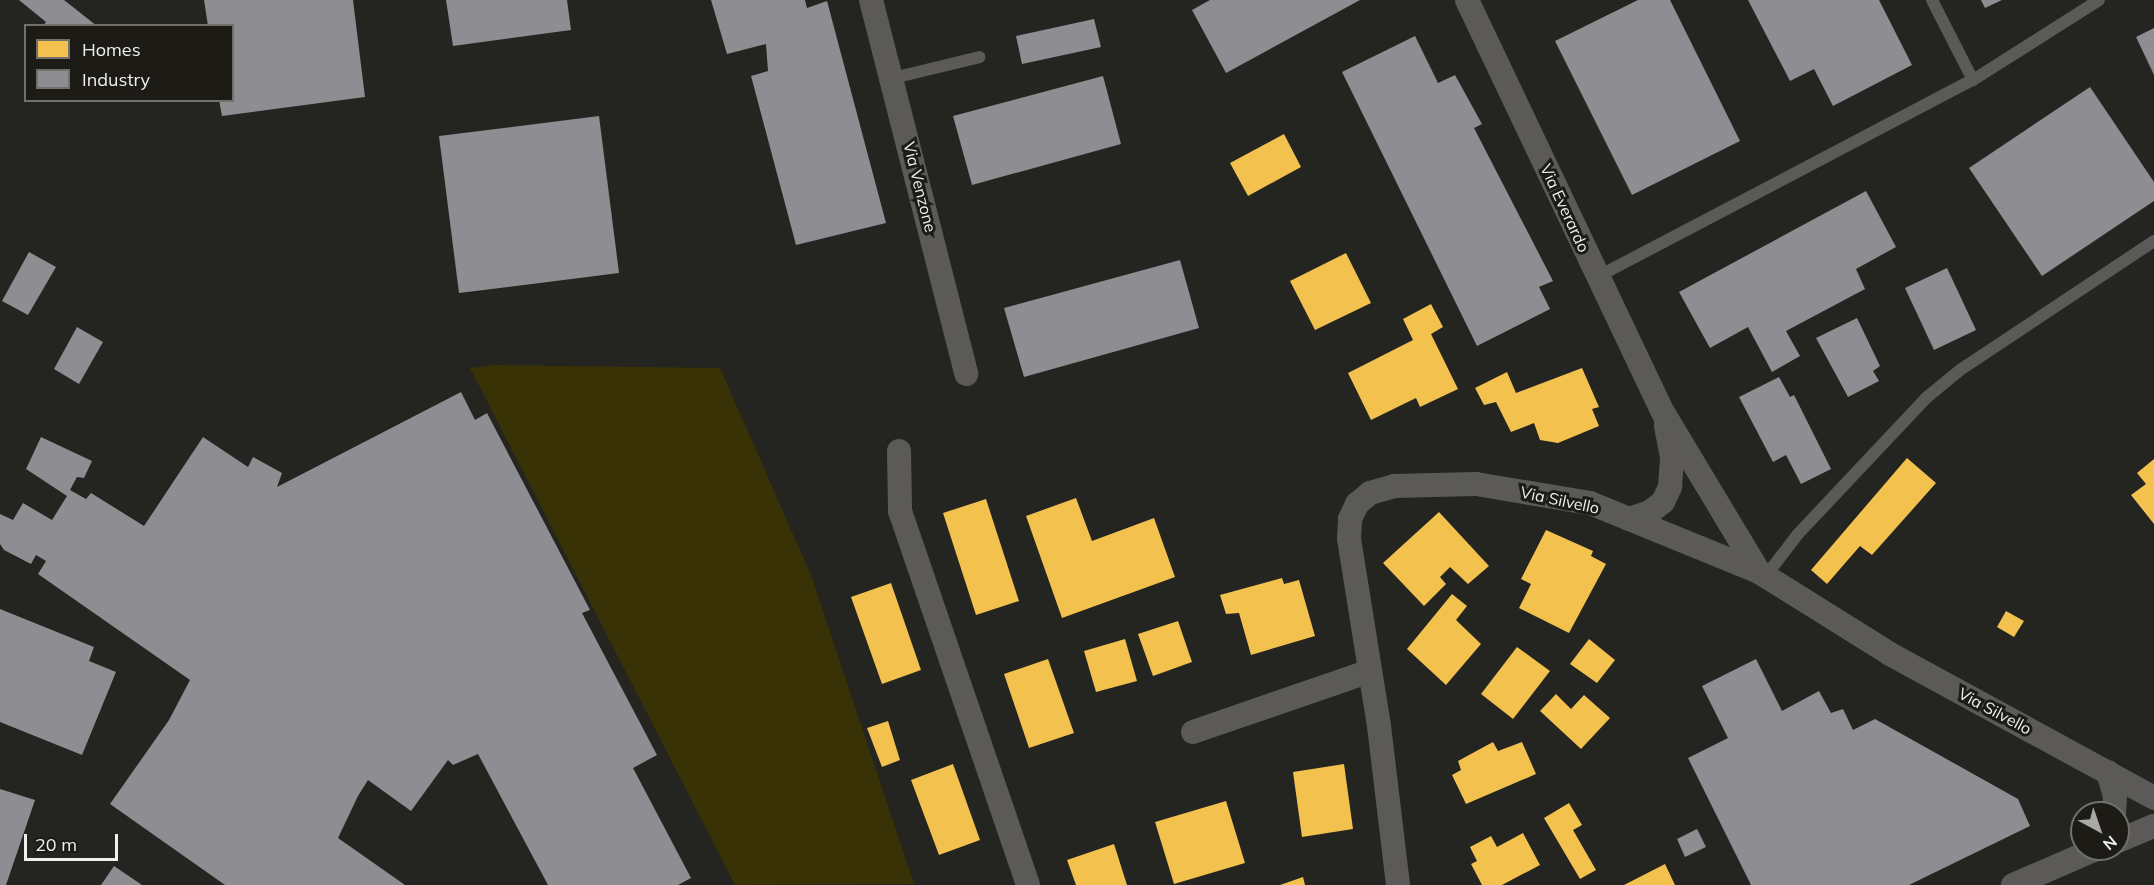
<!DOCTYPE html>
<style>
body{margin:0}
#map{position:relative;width:2154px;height:885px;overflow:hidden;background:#242420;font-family:Mulish,sans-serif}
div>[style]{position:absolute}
.green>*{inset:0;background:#383206}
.homes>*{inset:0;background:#f2c14e}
.industry>*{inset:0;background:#8d8d92}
.lane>*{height:12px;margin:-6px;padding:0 6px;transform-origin:6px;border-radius:6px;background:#5b5a58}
.street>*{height:24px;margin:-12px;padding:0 12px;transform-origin:12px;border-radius:12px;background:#5b5a58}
span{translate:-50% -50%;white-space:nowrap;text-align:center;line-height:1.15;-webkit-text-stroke:6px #1c1b15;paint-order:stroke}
.street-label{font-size:16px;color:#f0efeb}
.legend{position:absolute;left:24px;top:24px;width:210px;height:78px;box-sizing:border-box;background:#1c1b15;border:2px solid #71706b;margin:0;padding:8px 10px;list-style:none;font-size:18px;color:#f0efeb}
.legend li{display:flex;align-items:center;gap:12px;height:30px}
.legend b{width:30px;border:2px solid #71706b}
.north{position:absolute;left:2070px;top:801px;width:60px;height:60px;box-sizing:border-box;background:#1c1b15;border:2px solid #71706b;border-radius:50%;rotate:140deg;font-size:16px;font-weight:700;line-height:24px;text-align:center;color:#f0efeb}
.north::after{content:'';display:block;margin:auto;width:21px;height:27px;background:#a9a8a4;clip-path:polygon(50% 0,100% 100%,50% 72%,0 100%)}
.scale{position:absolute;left:24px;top:834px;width:94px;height:27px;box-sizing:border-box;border:3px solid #f0efeb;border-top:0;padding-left:8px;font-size:18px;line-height:21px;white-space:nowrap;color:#f0efeb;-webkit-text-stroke:4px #1c1b15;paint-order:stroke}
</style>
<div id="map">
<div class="green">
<div style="clip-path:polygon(495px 365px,720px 368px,811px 575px,914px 884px,735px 885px,470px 368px)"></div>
</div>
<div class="homes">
<div style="clip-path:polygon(1284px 134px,1301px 167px,1248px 196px,1230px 163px)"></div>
<div style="clip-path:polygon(1346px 253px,1371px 303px,1315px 330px,1290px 281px)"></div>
<div style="clip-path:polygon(1431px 304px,1443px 327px,1431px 334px,1458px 389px,1420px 407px,1416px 398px,1371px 420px,1348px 373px,1413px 340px,1403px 319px)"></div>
<div style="clip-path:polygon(1582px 368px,1599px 407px,1592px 409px,1599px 426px,1558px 443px,1540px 440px,1534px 423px,1511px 432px,1496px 402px,1484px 405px,1475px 388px,1507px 372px,1516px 393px)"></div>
<div style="clip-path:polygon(1907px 458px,1936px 483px,1872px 555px,1860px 546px,1827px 584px,1811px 570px)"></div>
<div style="clip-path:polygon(2154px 459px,2154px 524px,2131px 495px,2146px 484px,2137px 473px)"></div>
<div style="clip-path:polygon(1076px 498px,1092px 541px,1154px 518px,1175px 577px,1062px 618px,1026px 516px)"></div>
<div style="clip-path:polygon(986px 499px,1019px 601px,976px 615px,943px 513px)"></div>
<div style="clip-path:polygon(1439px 512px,1489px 566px,1468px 584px,1450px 567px,1440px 577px,1446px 584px,1424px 606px,1383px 563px)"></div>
<div style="clip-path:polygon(1546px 530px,1593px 551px,1591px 556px,1606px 564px,1569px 633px,1519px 608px,1531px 584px,1521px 579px)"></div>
<div style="clip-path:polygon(1282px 578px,1284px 584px,1299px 580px,1315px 636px,1251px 655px,1239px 613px,1226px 614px,1220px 595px)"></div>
<div style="clip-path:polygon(891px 583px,921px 670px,882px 684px,851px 597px)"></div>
<div style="clip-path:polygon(1452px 594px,1467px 606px,1456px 620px,1481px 644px,1446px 685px,1407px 649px)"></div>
<div style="clip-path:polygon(2006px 611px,2024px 621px,2014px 637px,1997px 627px)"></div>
<div style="clip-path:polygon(1178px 621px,1192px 662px,1153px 676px,1138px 634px)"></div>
<div style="clip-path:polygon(1125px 639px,1137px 681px,1096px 692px,1084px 651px)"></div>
<div style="clip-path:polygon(1589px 639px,1615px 660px,1597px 683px,1570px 664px)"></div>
<div style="clip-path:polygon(1517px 647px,1550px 671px,1513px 719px,1481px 694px)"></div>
<div style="clip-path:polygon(1048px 659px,1074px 733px,1029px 748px,1004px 674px)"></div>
<div style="clip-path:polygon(1556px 694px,1571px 709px,1584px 695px,1610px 718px,1581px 749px,1540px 711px)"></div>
<div style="clip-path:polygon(888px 721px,900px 760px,882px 767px,867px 728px)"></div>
<div style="clip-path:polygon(1493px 742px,1498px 751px,1522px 742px,1536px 774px,1466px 804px,1452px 775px,1461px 770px,1458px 761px)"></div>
<div style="clip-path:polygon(953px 764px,980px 840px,939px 855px,911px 780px)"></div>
<div style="clip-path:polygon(1344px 764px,1353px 829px,1302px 837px,1293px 772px)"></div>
<div style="clip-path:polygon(1226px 801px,1245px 863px,1174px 884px,1155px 822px)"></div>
<div style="clip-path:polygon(1569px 803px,1582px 825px,1573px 830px,1596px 870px,1580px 879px,1544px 818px)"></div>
<div style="clip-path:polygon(1523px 833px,1540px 865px,1502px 885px,1482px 885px,1471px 864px,1477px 861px,1470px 847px,1491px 836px,1497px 847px)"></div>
<div style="clip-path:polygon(1114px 844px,1127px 885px,1076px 885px,1067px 860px)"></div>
<div style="clip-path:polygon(1665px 864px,1675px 885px,1624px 885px)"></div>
<div style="clip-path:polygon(1303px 877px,1305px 885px,1280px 885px)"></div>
</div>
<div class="industry">
<div style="clip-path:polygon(19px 0,64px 0,97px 26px,43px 26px,46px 22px)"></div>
<div style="clip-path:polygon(204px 0,353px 0,365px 97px,222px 116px,219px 100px,232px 100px,232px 26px,208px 26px)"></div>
<div style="clip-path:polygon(446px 0,567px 0,571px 30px,453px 46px)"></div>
<div style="clip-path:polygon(711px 0,805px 0,807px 8px,827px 1px,886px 223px,796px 245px,751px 76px,768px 71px,766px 44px,727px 54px)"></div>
<div style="clip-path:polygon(1210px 0,1360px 0,1226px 73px,1192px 10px)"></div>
<div style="clip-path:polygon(1638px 0,1670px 0,1740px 141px,1632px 195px,1555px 41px)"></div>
<div style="clip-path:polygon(1748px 0,1879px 0,1912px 65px,1833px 106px,1814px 69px,1790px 81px)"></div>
<div style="clip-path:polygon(1981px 0,2002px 0,1985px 8px)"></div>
<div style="clip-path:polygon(1094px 19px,1101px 47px,1022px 64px,1016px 36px)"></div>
<div style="clip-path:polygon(2154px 28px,2154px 75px,2136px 37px)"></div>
<div style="clip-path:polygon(1415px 36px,1438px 83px,1455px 75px,1482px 124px,1474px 128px,1553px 281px,1539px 287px,1550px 309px,1477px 346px,1342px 72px)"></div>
<div style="clip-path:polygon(1103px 76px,1121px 144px,972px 185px,953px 116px)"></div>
<div style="clip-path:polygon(2090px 87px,2154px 182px,2154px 201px,2042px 276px,1969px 168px)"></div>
<div style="clip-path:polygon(599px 116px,619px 273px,459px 293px,439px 136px)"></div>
<div style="clip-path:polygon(1866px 191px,1896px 247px,1856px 269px,1865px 289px,1786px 331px,1800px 356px,1772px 372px,1748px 327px,1710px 348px,1679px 292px)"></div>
<div style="clip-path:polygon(29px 252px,56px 267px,28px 315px,2px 301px)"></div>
<div style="clip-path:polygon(1180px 260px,1199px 328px,1024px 377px,1004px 308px)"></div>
<div style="clip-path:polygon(1947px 268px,1976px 330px,1934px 350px,1905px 288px)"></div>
<div style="clip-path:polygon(1857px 318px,1880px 366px,1873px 371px,1879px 381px,1848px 397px,1816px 338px)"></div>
<div style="clip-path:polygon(77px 327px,103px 342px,79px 384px,54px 369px)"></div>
<div style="clip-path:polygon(1779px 377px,1790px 397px,1794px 395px,1831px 469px,1801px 484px,1786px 455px,1773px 462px,1739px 397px)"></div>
<div style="clip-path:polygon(461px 392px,475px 420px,487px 413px,590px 610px,582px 613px,657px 755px,633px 768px,691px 878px,678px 885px,548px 885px,478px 754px,453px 765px,448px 760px,411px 811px,368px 780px,358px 796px,338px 838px,405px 885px,225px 885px,110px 804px,169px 720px,190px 680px,38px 574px,46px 561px,36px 555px,31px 564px,4px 550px,0 544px,0 514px,13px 520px,23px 503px,52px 520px,67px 496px,26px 469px,41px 437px,92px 461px,84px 478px,77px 477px,70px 490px,86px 499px,91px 493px,144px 526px,203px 437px,248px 467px,253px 457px,282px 473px,277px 487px)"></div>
<div style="clip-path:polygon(0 609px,94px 647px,89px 661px,116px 672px,82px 755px,0 722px)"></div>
<div style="clip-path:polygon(1756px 659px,1782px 711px,1819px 691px,1831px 713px,1843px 709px,1853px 730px,1875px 719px,2018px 799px,2030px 826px,1909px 885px,1751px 885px,1688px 758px,1728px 738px,1702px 686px)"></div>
<div style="clip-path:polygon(0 789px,35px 800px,6px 885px,0 885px)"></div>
<div style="clip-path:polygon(1697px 829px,1706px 847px,1685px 857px,1677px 839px)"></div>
<div style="clip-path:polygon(114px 866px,142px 885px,101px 885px)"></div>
</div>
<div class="lane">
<div style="left:1932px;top:0;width:90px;rotate:62.9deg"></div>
<div style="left:893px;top:78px;width:89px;rotate:-13.6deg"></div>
<div style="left:1597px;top:277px;width:424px;rotate:-27.7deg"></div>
<div style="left:1973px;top:80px;width:149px;rotate:-32.4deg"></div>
<div style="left:1765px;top:577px;width:54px;rotate:-52.5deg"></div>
<div style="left:1798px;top:534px;width:187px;rotate:-46.7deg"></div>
<div style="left:1926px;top:398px;width:44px;rotate:-39.5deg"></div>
<div style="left:1960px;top:370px;width:233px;rotate:-33.6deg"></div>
</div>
<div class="street">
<div style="left:871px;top:0;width:386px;rotate:75.7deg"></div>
<div style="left:1467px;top:0;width:458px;rotate:64.6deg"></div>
<div style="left:1664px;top:414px;width:184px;rotate:59deg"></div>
<div style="left:899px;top:451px;width:60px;rotate:89deg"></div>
<div style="left:900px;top:511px;width:395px;rotate:71.1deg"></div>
<div style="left:1629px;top:519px;width:22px;rotate:-18deg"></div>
<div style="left:1650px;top:512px;width:16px;rotate:-38deg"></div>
<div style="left:1663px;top:502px;width:17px;rotate:-65deg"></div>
<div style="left:1670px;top:487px;width:30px;rotate:-86deg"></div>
<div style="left:1672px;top:457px;width:32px;rotate:-101deg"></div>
<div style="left:1193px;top:732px;width:187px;rotate:-19deg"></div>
<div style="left:2108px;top:772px;width:25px;rotate:74deg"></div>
<div style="left:2115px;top:796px;width:17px;rotate:93deg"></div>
<div style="left:2118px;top:841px;width:39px;rotate:-23deg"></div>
<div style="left:1398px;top:885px;width:160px;rotate:-96.8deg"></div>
<div style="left:1379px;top:726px;width:189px;rotate:-99.1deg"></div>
<div style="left:1349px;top:539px;width:20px;rotate:-87deg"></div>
<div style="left:1350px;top:519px;width:17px;rotate:-65deg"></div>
<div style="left:1357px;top:504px;width:17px;rotate:-40deg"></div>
<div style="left:1370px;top:493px;width:25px;rotate:-16deg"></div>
<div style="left:1394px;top:486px;width:82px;rotate:-1.4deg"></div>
<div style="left:1476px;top:484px;width:116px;rotate:9.5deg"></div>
<div style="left:1590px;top:503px;width:183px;rotate:22.2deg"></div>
<div style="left:1759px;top:572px;width:155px;rotate:32deg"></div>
<div style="left:1890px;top:654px;width:301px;rotate:28.6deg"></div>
<div style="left:2013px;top:885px;width:90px;rotate:-23.4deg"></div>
</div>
<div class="street-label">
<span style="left:920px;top:187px;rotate:76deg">Via Venzone</span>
<span style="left:1565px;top:208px;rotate:65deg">Via Everardo</span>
<span style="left:1560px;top:500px;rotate:12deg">Via Silvello</span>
<span style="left:1995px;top:711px;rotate:28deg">Via Silvello</span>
</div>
<ul class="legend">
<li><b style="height:16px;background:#f2c14e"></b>Homes</li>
<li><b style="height:16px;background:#8d8d92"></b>Industry</li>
</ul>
<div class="north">N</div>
<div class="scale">20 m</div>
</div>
